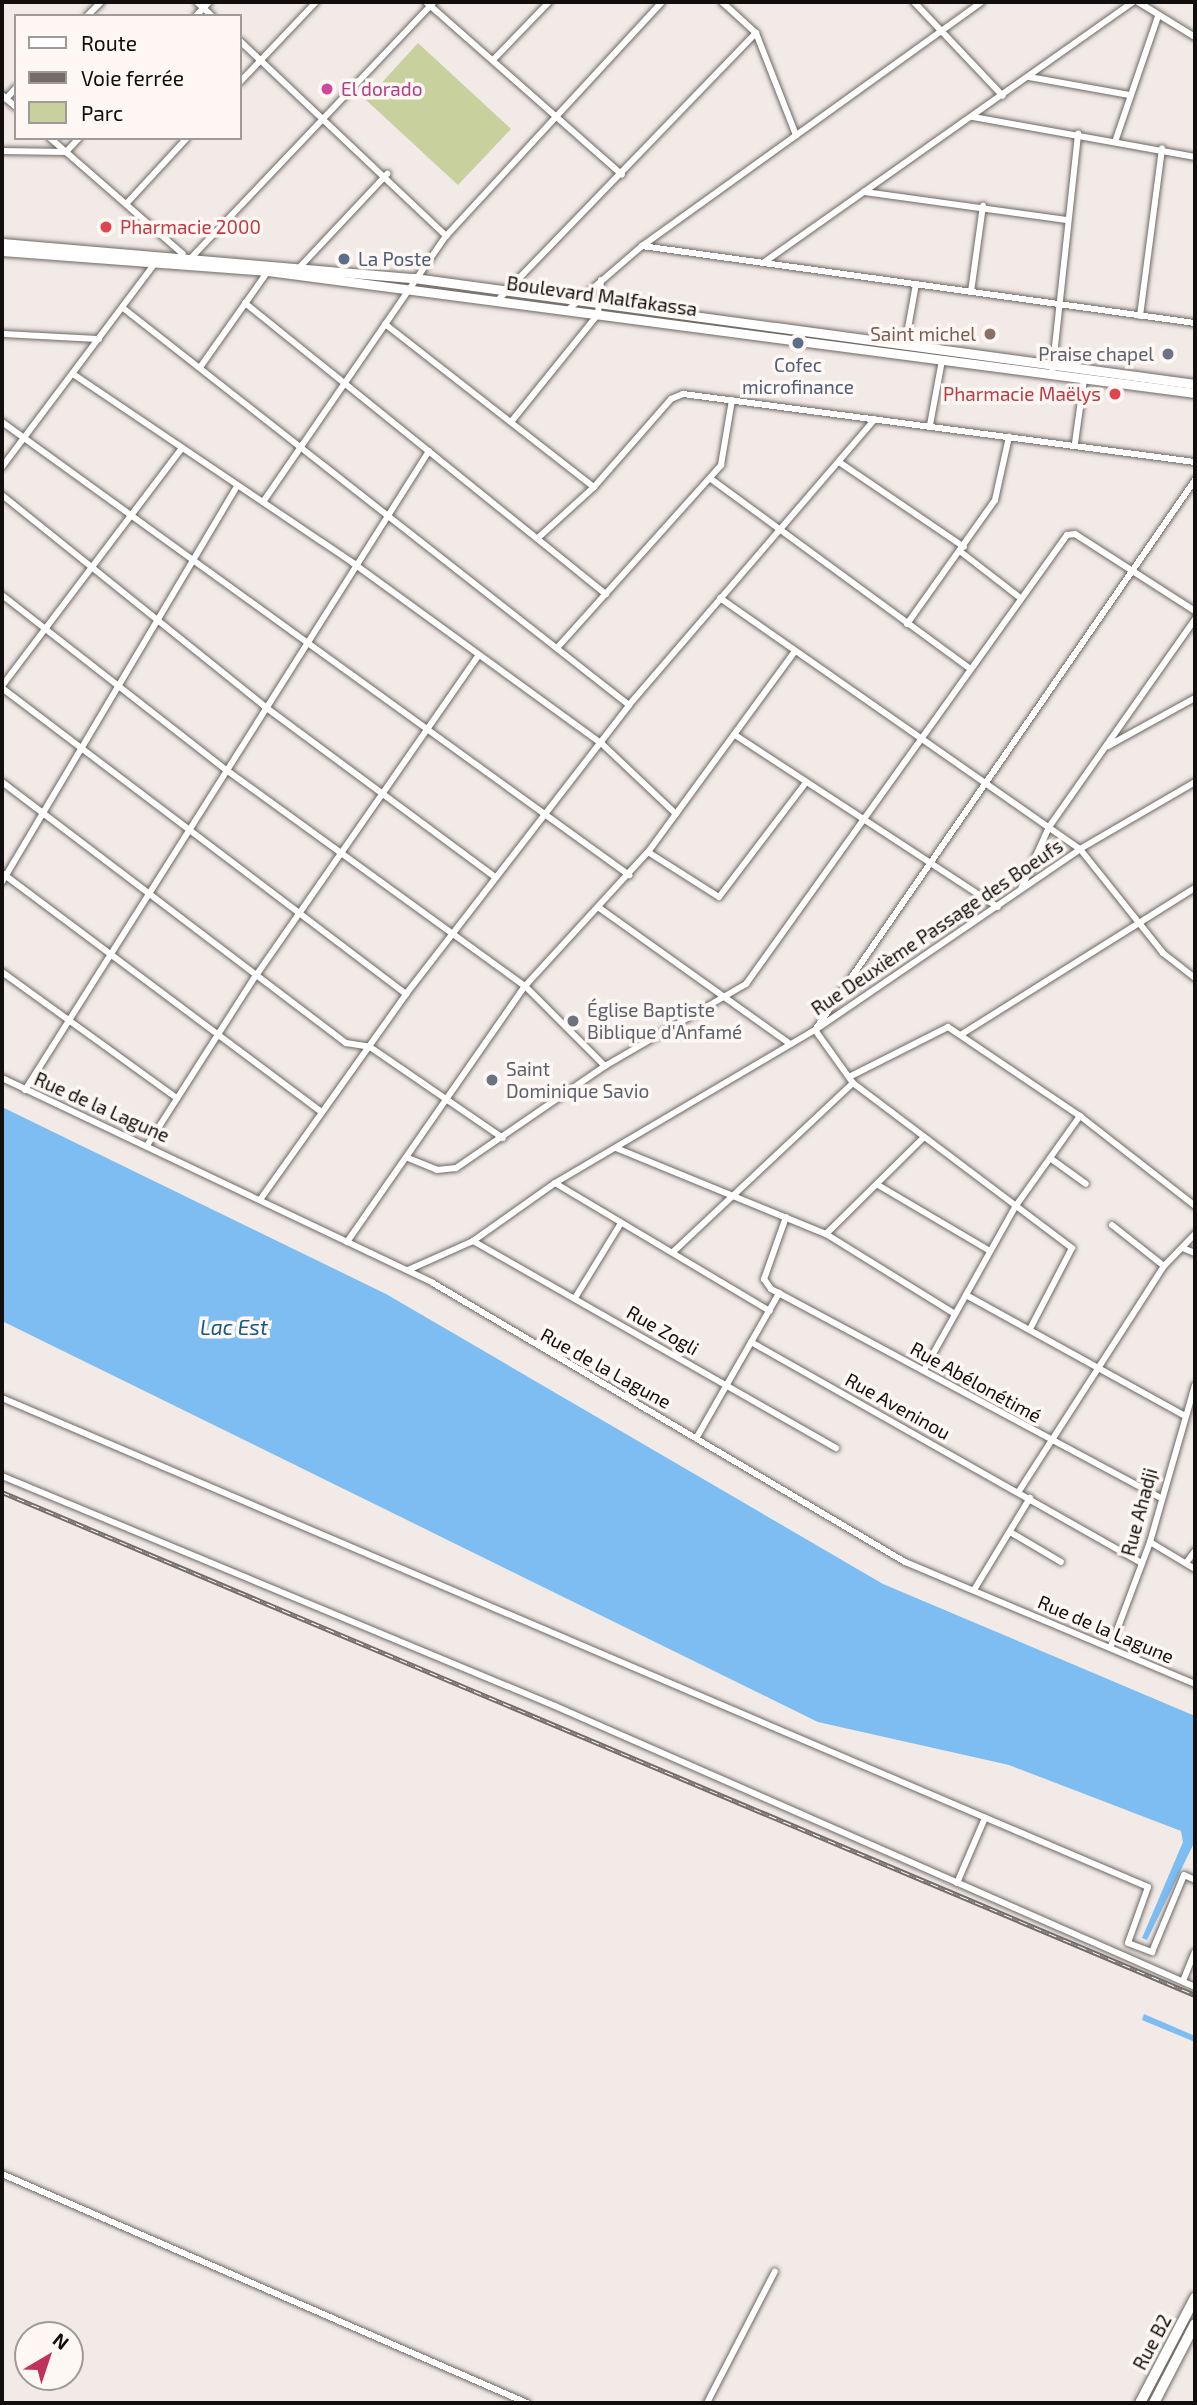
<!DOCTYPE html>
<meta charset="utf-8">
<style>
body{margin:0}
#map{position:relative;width:1197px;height:2405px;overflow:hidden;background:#f1eae6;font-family:"Exo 2",sans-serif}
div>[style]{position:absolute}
.green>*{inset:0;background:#c8d09d}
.water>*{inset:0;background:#7dbdf1}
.roads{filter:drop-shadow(0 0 2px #6e6864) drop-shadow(0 0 2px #6e6864)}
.street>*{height:6px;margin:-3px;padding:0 3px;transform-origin:3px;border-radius:3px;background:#fff}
.secondary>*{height:9px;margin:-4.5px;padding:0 4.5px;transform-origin:4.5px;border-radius:4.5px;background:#fff}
.primary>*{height:10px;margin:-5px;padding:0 5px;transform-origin:5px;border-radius:5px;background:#fff}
.rail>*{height:5px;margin-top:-2.5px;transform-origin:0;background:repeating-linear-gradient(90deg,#fef7f3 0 8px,#726d6b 0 16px);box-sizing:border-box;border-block:2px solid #726d6b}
.dots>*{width:19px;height:19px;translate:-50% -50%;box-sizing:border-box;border:4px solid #fef7f3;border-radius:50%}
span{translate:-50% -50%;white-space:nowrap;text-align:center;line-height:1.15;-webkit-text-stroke:7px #fef7f3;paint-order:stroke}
.hotel-label{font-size:19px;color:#b23c85}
.left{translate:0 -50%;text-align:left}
.health-label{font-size:19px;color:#be3a42}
.right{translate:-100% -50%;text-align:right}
.service-label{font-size:19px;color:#4e5e75}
.street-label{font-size:19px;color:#110e0d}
.education-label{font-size:19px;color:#785e54}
.worship-label{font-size:19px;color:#5b616d}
.water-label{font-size:21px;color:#145b8c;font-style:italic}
.frame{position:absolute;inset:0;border:4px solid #110e0d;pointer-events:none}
.legend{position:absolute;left:14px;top:14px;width:228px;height:126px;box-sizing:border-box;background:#fef7f3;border:2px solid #9f9a97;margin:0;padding:9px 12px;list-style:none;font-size:21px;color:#110e0d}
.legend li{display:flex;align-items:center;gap:14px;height:35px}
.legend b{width:35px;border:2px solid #9f9a97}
.north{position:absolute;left:14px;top:2321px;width:70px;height:70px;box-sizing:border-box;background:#fef7f3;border:2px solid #9f9a97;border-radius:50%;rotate:39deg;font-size:19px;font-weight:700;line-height:28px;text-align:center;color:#110e0d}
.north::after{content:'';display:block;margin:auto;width:24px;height:32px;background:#c1325b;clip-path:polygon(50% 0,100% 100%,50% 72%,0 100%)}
</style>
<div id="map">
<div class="green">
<div style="clip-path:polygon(418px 43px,511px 129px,458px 185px,366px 100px)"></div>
</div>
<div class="water">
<div style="clip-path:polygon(2px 1107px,386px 1294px,883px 1584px,1195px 1716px,1195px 1841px,1147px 1940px,1142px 1938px,1183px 1842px,1181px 1831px,1009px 1765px,818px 1722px,2px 1321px)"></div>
<div style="clip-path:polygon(1144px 2014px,1195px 2036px,1195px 2042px,1142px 2020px)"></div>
</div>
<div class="roads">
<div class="street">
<div style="left:197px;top:2px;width:21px;rotate:43deg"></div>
<div style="left:426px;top:2px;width:261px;rotate:41.4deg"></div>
<div style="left:722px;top:2px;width:46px;rotate:42.4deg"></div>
<div style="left:756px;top:33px;width:110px;rotate:68.6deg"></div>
<div style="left:914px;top:2px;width:129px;rotate:46.6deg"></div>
<div style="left:1138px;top:2px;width:67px;rotate:31.6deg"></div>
<div style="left:87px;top:16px;width:20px;rotate:-45deg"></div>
<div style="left:196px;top:16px;width:19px;rotate:-47deg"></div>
<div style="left:240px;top:41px;width:284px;rotate:43.4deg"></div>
<div style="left:493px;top:60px;width:81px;rotate:-46deg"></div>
<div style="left:1029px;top:77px;width:102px;rotate:10.2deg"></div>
<div style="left:240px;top:82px;width:110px;rotate:-46.5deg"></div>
<div style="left:2px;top:95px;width:18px;rotate:41deg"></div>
<div style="left:6px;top:99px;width:15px;rotate:-48deg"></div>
<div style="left:973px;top:117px;width:226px;rotate:10.2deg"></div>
<div style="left:50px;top:138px;width:176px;rotate:41.1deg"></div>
<div style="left:1116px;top:139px;width:130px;rotate:-71.1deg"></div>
<div style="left:2px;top:151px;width:64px;rotate:0.9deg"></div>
<div style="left:66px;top:152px;width:19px;rotate:-47deg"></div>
<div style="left:864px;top:192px;width:205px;rotate:7.9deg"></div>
<div style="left:127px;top:203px;width:88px;rotate:-47.3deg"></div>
<div style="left:642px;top:246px;width:558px;rotate:7.93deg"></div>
<div style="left:190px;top:259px;width:354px;rotate:-46.5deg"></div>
<div style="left:763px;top:263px;width:453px;rotate:-35.2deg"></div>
<div style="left:297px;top:270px;width:132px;rotate:-46.8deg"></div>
<div style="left:971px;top:292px;width:87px;rotate:-82.1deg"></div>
<div style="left:499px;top:299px;width:370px;rotate:-46deg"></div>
<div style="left:245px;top:303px;width:464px;rotate:38.9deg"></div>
<div style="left:123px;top:308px;width:643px;rotate:38.12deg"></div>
<div style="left:570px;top:308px;width:95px;rotate:-40.7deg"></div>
<div style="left:642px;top:246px;width:418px;rotate:-35.7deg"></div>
<div style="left:1140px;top:316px;width:169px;rotate:-82.5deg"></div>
<div style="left:385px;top:324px;width:265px;rotate:38deg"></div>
<div style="left:2px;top:334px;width:97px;rotate:3deg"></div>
<div style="left:905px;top:345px;width:62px;rotate:-79.8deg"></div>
<div style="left:201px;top:366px;width:116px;rotate:-54.8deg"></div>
<div style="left:73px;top:374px;width:338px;rotate:34deg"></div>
<div style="left:353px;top:563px;width:306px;rotate:36deg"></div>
<div style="left:601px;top:743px;width:103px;rotate:43.4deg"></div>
<div style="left:1052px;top:374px;width:242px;rotate:-83.8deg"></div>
<div style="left:2px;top:422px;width:774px;rotate:35.85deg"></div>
<div style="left:511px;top:422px;width:139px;rotate:-51.1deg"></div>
<div style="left:598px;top:314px;width:34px;rotate:-85deg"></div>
<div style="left:930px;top:425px;width:66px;rotate:-79.5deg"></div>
<div style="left:1075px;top:443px;width:65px;rotate:-82deg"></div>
<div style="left:839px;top:462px;width:151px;rotate:34.2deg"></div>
<div style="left:2px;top:467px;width:256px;rotate:-53.1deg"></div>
<div style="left:711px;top:479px;width:318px;rotate:36.2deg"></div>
<div style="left:2px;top:495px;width:336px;rotate:38.8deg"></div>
<div style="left:264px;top:706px;width:287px;rotate:36.5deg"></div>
<div style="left:263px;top:502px;width:323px;rotate:-55.5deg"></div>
<div style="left:446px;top:236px;width:318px;rotate:-47.3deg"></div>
<div style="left:539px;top:537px;width:74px;rotate:-42.3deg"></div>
<div style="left:594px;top:487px;width:117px;rotate:-48.8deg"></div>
<div style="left:671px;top:399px;width:13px;rotate:-23deg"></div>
<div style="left:683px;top:394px;width:516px;rotate:7.57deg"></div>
<div style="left:961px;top:552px;width:72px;rotate:37.7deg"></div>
<div style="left:2px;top:595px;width:283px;rotate:38deg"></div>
<div style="left:225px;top:769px;width:370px;rotate:35.9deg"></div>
<div style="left:525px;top:986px;width:113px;rotate:45deg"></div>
<div style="left:720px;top:598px;width:439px;rotate:34.9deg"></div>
<div style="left:1080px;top:849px;width:133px;rotate:51.4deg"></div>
<div style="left:1163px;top:953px;width:41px;rotate:38deg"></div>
<div style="left:907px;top:624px;width:152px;rotate:-54.6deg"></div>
<div style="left:995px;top:500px;width:65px;rotate:-77.5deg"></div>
<div style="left:557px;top:648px;width:246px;rotate:-48.1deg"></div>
<div style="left:721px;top:465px;width:66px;rotate:-80.4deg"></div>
<div style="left:2px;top:686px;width:297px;rotate:-52.9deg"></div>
<div style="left:2px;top:688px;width:507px;rotate:37.14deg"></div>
<div style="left:735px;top:735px;width:314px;rotate:33.2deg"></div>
<div style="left:1108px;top:746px;width:99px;rotate:-28.9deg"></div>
<div style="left:2px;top:782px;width:432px;rotate:37.2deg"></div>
<div style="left:346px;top:1043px;width:24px;rotate:9deg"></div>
<div style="left:370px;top:1047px;width:161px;rotate:34.4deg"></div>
<div style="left:648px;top:852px;width:84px;rotate:32.4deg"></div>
<div style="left:719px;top:897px;width:141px;rotate:-52.8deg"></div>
<div style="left:2px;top:873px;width:399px;rotate:36.8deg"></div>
<div style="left:2px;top:882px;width:458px;rotate:-59.3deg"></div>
<div style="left:1021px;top:889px;width:68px;rotate:-65.7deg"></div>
<div style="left:1049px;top:827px;width:254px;rotate:-54.9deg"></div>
<div style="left:598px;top:907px;width:236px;rotate:35.5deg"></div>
<div style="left:2px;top:972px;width:216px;rotate:35.8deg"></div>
<div style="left:962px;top:1034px;width:275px;rotate:-32.1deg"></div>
<div style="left:849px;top:1077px;width:111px;rotate:-26.8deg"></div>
<div style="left:948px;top:1027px;width:159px;rotate:34deg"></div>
<div style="left:1080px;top:1116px;width:146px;rotate:38deg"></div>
<div style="left:2px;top:1078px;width:477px;rotate:25.4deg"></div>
<div style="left:433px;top:1283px;width:548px;rotate:30.59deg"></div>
<div style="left:905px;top:1562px;width:315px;rotate:22.8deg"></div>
<div style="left:25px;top:1090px;width:756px;rotate:-57.7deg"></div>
<div style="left:148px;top:1144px;width:198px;rotate:-57.4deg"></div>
<div style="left:255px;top:977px;width:389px;rotate:-55.2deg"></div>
<div style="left:616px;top:1148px;width:227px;rotate:22.3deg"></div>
<div style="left:826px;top:1234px;width:152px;rotate:31.8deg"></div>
<div style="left:408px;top:1158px;width:31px;rotate:22deg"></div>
<div style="left:437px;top:1170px;width:19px;rotate:-6deg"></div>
<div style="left:456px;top:1168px;width:181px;rotate:-34.4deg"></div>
<div style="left:605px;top:1066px;width:163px;rotate:-30.2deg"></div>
<div style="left:746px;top:984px;width:552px;rotate:-54.44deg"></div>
<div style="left:1067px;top:535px;width:8px;rotate:-7deg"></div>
<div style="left:1075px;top:534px;width:143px;rotate:32.7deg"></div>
<div style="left:1050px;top:1158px;width:44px;rotate:35.8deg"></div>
<div style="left:555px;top:1183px;width:250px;rotate:30.8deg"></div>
<div style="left:878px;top:1185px;width:130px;rotate:30.5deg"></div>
<div style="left:262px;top:1197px;width:249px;rotate:-54.6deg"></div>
<div style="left:406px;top:994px;width:365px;rotate:-52.3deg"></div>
<div style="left:629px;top:705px;width:377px;rotate:-49.3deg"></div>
<div style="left:786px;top:1217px;width:66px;rotate:109.5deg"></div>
<div style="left:764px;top:1279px;width:12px;rotate:55deg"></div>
<div style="left:771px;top:1289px;width:440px;rotate:28.2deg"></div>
<div style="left:1112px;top:1225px;width:66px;rotate:38.3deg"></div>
<div style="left:826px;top:1234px;width:135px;rotate:-44.7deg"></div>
<div style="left:473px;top:1241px;width:418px;rotate:29.7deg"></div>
<div style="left:347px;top:1242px;width:312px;rotate:-55.2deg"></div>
<div style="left:525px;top:986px;width:182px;rotate:-47.5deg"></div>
<div style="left:648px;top:852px;width:249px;rotate:-53.8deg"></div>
<div style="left:1185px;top:1249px;width:11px;rotate:22deg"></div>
<div style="left:673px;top:1252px;width:247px;rotate:-43.2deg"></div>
<div style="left:408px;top:1270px;width:71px;rotate:-24deg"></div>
<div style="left:473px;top:1241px;width:100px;rotate:-35.3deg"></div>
<div style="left:555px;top:1183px;width:302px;rotate:-30.5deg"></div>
<div style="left:815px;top:1030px;width:321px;rotate:-34.3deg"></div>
<div style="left:1080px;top:849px;width:133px;rotate:-30.2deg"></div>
<div style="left:966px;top:1295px;width:248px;rotate:28.9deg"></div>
<div style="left:575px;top:1298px;width:88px;rotate:-58.5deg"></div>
<div style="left:1030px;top:1329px;width:91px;rotate:-62.6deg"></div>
<div style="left:1072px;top:1248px;width:274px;rotate:-143deg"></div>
<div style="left:853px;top:1083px;width:65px;rotate:-125.6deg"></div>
<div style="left:815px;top:1030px;width:669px;rotate:-55.36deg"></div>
<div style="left:751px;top:1342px;width:449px;rotate:29.5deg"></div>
<div style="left:924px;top:1370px;width:187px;rotate:-60.8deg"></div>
<div style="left:1015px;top:1207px;width:112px;rotate:-54.5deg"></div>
<div style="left:2px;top:1398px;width:1246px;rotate:23.11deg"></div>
<div style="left:1148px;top:1887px;width:59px;rotate:109.7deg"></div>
<div style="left:1128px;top:1943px;width:26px;rotate:21deg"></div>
<div style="left:1152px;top:1952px;width:83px;rotate:-67.4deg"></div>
<div style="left:1184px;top:1875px;width:12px;rotate:24deg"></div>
<div style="left:697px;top:1437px;width:166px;rotate:-60.3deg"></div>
<div style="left:2px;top:1476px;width:599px;rotate:22.58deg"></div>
<div style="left:555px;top:1706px;width:699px;rotate:23.7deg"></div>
<div style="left:1019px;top:1491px;width:268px;rotate:-57.2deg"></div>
<div style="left:1164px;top:1266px;width:45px;rotate:-45.9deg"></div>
<div style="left:1010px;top:1532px;width:59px;rotate:30.5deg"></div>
<div style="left:1150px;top:1542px;width:52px;rotate:31deg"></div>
<div style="left:1186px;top:1563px;width:15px;rotate:-53deg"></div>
<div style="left:974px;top:1590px;width:108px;rotate:-58.7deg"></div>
<div style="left:1111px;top:1646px;width:111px;rotate:-69.4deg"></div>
<div style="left:1150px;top:1542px;width:163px;rotate:-74deg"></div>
<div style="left:957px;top:1883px;width:71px;rotate:-66.7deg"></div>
<div style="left:1183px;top:1981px;width:31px;rotate:-68deg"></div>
<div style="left:2px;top:2174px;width:573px;rotate:23.57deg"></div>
<div style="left:707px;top:2403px;width:148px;rotate:-62.7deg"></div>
</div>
<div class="secondary">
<div style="left:2px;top:243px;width:413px;rotate:4.9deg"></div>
<div style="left:414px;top:278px;width:788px;rotate:7.73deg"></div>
<div style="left:2px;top:251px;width:267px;rotate:4.3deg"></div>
<div style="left:268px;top:271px;width:935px;rotate:7.5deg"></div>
</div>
<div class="primary">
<div style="left:1140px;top:2403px;width:119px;rotate:-62.4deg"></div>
<div style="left:1154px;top:2403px;width:89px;rotate:-62.6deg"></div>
</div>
</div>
<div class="rail">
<div style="left:2px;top:1492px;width:1295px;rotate:22.86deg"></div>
</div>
<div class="dots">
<div style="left:327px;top:89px;background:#d1479c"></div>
<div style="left:106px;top:227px;background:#e0444e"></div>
<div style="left:344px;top:259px;background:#5c6f8a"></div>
<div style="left:990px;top:334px;background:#8d6e63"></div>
<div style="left:798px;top:343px;background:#5c6f8a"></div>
<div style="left:1168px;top:354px;background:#6b7280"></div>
<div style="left:1115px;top:394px;background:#e0444e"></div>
<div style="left:573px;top:1021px;background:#6b7280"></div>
<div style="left:492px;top:1080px;background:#6b7280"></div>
</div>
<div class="hotel-label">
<span class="left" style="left:341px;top:89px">El dorado</span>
</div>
<div class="health-label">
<span class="left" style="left:120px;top:227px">Pharmacie 2000</span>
<span class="right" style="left:1101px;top:394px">Pharmacie Maëlys</span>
</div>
<div class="service-label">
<span class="left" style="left:358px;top:259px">La Poste</span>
<span style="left:798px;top:376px">Cofec<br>microfinance</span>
</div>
<div class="street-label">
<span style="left:602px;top:296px;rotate:8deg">Boulevard Malfakassa</span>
<span style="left:937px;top:927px;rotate:-34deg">Rue Deuxième Passage des Boeufs</span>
<span style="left:102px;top:1107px;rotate:24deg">Rue de la Lagune</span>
<span style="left:663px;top:1330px;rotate:30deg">Rue Zogli</span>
<span style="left:606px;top:1368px;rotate:29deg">Rue de la Lagune</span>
<span style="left:976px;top:1382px;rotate:29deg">Rue Abélonétimé</span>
<span style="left:898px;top:1406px;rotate:29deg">Rue Aveninou</span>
<span style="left:1139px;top:1512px;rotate:-75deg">Rue Ahadji</span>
<span style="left:1106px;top:1629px;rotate:23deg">Rue de la Lagune</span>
<span style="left:1152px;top:2342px;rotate:-62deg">Rue B2</span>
</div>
<div class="education-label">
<span class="right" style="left:976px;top:334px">Saint michel</span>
</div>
<div class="worship-label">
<span class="right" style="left:1154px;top:354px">Praise chapel</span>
<span class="left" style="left:587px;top:1021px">Église Baptiste<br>Biblique d'Anfamé</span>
<span class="left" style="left:506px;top:1080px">Saint<br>Dominique Savio</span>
</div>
<div class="water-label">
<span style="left:234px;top:1327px">Lac Est</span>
</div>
<div class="frame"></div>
<ul class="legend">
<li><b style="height:9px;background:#fff"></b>Route</li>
<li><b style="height:9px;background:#726d6b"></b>Voie ferrée</li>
<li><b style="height:19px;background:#c8d09d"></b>Parc</li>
</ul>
<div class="north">N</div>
</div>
